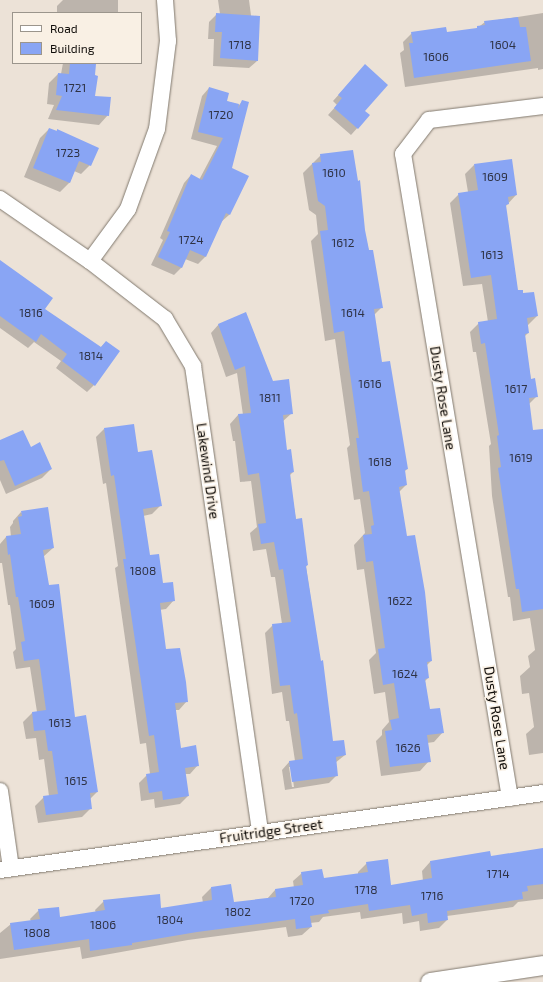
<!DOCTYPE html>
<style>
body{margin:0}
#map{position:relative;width:543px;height:982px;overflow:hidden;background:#ece2d7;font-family:"Exo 2",sans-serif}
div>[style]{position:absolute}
.shadow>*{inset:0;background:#0003}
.building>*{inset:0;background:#89a5f4}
.roads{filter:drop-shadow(0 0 1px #81796e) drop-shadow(0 0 1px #81796e)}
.minor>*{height:16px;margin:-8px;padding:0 8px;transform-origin:8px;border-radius:8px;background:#fff}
.tertiary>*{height:19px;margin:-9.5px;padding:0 9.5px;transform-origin:9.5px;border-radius:9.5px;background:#fff}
span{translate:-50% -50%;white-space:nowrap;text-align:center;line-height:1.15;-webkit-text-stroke:3px #f9f0e4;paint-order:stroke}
.number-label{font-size:12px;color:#2e3244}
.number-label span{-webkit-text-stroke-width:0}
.street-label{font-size:14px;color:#0f0c09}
.legend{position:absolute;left:12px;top:12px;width:130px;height:52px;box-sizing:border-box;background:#f9f0e4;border:1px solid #9b958c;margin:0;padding:5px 7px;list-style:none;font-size:12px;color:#0f0c09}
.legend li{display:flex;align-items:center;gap:8px;height:20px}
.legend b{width:20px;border:1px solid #9b958c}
</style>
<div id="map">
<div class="shadow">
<div style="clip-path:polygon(63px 0,118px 0,118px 13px,57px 13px,57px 6px)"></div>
<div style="clip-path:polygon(218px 0,249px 0,257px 61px,249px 68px,213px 66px,214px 39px,208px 39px,209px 22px,217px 14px,220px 14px)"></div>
<div style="clip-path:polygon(543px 13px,543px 69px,538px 70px,538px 68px,405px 87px,400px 53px,404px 50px,403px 42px,412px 33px,446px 33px,476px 29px,485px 22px)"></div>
<div style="clip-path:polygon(63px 63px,95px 63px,94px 97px,108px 115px,99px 125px,48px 119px,54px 105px,47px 104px,49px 83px,58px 74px,61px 74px)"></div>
<div style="clip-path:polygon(359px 72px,364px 111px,368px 116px,351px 135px,328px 115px,337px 105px,333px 101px)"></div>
<div style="clip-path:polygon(209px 88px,226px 101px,239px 105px,243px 101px,231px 169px,229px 215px,221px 222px,205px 257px,198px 264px,185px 259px,182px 267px,174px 275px,151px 265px,163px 240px,160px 238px,184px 183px,191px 175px,199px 180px,217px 146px,191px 139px,202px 96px)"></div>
<div style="clip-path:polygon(49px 129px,56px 132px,57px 130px,90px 165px,81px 174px,74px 171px,70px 182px,60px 192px,24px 177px,40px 138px)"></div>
<div style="clip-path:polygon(321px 155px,364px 230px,382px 307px,374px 315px,381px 364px,407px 469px,404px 472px,406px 485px,399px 492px,406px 537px,431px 661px,426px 666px,428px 678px,425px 681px,429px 710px,443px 732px,434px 742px,427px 743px,429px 761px,420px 771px,381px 776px,376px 741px,382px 735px,382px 730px,389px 722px,385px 692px,374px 694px,369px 660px,376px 653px,364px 569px,357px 570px,354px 545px,365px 533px,360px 499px,354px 500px,347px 448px,350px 445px,335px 339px,325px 341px,311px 241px,318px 234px,316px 215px,309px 210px,303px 173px)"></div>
<div style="clip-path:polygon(474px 165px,516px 195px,505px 207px,517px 291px,522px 294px,537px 316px,528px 325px,528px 333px,524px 337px,531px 380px,537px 396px,529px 404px,532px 431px,543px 430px,543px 753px,529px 755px,526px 734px,534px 727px,529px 693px,522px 694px,520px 676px,530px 667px,528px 656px,535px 650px,530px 618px,513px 621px,510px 597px,508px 597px,492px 496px,489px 446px,491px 444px,476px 352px,473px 352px,470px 332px,479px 323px,488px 322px,482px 284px,463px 286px,450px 203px,459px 194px,468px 192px,465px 174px)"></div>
<div style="clip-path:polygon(0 261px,44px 309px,100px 348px,106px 342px,94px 385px,87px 392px,56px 368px,61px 361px,34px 342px,28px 348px,0 328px)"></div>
<div style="clip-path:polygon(evenodd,219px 324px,273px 382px,292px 413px,282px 422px,286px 451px,293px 472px,289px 476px,296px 520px,307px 565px,306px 567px,332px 742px,345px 755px,335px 763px,337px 775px,329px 783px,285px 790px,282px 770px,290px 761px,295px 761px,289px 721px,286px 721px,282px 692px,272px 694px,265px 633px,273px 625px,282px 624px,275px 577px,271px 577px,266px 549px,253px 551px,250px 533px,257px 527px,251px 481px,240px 482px,235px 441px,233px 441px,230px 424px,238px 415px,243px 415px,237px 373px,226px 377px,211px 333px,219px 324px,289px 767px,291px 767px,294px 787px,292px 787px,289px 767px)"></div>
<div style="clip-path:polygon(104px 429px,137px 453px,160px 506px,152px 514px,143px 516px,149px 556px,162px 584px,174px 600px,166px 609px,159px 610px,165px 651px,187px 701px,179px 710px,175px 710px,180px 749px,198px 765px,190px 774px,185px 774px,188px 796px,180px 804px,155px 808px,154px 799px,141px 801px,139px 783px,147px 775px,150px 774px,146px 743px,140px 744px,115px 568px,118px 566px,106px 483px,103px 484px,96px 437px)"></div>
<div style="clip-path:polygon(0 441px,30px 448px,51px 469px,42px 478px,6px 494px,0 480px)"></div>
<div style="clip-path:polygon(21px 512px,53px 548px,43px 557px,74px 718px,97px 792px,90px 799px,91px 808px,82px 817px,38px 823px,35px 806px,44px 797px,49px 796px,44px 759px,39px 760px,36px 738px,26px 739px,23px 722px,32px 713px,37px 712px,30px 667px,16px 669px,13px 652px,16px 649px,10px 605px,8px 605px,2px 563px,0 563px,0 544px,6px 537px,11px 537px,10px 527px,13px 523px,13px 521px)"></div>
<div style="clip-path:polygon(543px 849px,543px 899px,518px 902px,513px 907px,447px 916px,447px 920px,439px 928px,420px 931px,419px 921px,403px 924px,402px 913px,361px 919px,360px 912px,323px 917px,319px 922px,310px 923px,311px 927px,302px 935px,288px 937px,286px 927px,188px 940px,82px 959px,80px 947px,0 959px,0 933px,11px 924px,31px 921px,30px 919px,39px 910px,59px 918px,96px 913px,95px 910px,104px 901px,161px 909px,203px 903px,202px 897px,211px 888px,233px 904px,267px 899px,275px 890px,294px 888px,293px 881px,302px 873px,323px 880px,358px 875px,358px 872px,367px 863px,391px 886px,423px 881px,422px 871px,430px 862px,468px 857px,490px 857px)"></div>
</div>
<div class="building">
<div style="clip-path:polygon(216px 13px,260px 16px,258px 61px,220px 58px,222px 32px,215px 32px)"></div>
<div style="clip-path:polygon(518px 17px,520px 27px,526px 27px,531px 61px,414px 78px,409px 43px,413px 43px,411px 32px,446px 27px,447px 32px,477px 28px,477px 26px,485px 25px,484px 21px)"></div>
<div style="clip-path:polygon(70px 63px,96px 64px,95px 75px,98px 76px,95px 96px,111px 97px,109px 116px,56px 110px,62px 96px,56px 95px,58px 73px,69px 74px)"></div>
<div style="clip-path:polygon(365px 64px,388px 85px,365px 111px,370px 115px,358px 129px,334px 108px,342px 98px,338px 95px)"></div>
<div style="clip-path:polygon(209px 87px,229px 93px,227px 101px,239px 104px,238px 109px,242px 100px,249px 102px,232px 168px,249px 176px,230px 215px,226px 213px,206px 257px,190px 250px,182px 268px,158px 257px,170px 232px,167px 231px,191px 174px,202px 180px,223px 138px,198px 132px)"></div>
<div style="clip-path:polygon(49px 128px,57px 131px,57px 129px,99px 148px,91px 166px,79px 161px,70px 183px,33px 168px)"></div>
<div style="clip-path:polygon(353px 150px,358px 181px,360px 180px,365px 230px,369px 250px,373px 250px,383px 308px,374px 309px,382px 362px,390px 361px,408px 469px,405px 470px,407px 485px,399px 487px,407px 536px,415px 535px,425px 592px,432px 661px,427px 662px,429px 678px,425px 679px,430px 709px,440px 708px,444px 733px,427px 735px,431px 762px,397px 766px,390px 767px,385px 731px,392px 730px,390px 720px,399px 718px,394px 683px,383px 685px,378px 649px,385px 648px,373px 561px,366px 562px,363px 535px,372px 534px,371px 526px,374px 525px,369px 491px,363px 492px,356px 438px,359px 438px,344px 331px,334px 333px,320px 231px,328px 230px,325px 206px,318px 201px,312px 163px,321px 162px,320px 154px)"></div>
<div style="clip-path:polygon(512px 159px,517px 195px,508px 197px,509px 204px,506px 205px,518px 290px,523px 290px,523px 293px,534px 292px,538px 316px,527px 318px,529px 333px,525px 334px,531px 379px,535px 378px,538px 397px,529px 398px,533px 430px,543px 429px,543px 609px,522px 612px,519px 589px,516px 589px,498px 468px,501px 467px,497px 436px,499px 435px,485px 343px,481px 344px,478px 322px,497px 319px,491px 275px,471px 278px,458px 193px,478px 190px,474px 164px)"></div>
<div style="clip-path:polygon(0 260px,53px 298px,45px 309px,101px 347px,106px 341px,120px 351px,95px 386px,62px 361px,67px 354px,41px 334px,36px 342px,0 316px)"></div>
<div style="clip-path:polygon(246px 312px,273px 381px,289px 379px,293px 414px,283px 415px,287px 450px,291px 449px,294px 472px,290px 473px,296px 519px,302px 518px,308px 565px,306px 566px,321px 661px,323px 660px,333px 741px,344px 740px,346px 755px,336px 757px,338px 776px,292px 782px,289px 761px,303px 759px,297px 713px,294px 714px,290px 685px,280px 686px,272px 624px,291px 622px,283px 569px,279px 570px,274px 542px,261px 544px,258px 524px,266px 523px,259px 473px,248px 475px,238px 414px,251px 413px,245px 366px,235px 370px,218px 324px)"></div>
<div style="clip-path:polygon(134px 424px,138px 452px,152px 450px,162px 506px,143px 509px,150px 555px,159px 554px,163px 583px,173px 582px,175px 601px,160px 603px,166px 649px,180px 648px,186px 682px,188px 702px,175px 703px,181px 748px,196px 745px,199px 766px,185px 768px,189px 796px,163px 800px,162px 791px,149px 793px,146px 774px,159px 772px,154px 735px,149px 736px,123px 559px,126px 559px,114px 475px,111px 476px,104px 428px)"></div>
<div style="clip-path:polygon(23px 430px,31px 447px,40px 442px,52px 469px,15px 486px,4px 460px,0 461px,0 440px)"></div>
<div style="clip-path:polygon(48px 507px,54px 548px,43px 550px,49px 585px,59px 584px,75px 717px,86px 715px,98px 792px,90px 793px,92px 809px,46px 815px,43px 796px,58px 794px,52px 751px,48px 751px,45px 730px,34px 731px,32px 712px,46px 710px,39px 659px,24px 661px,21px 642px,25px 641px,18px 597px,16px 597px,10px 554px,8px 555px,6px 536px,21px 534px,18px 517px,22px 516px,21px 511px)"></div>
<div style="clip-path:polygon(543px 848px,543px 884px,527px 886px,528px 891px,522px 892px,523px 899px,447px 911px,448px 920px,428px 923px,427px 913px,412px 916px,410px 905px,369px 911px,368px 904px,328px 910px,329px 913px,310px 916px,312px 927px,296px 929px,295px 919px,197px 932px,132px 943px,132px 945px,90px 951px,89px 939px,14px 950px,10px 923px,40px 919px,38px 909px,59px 907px,60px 917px,105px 910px,103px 900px,160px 894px,161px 908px,212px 900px,211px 887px,231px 884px,234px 902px,276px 897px,275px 889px,303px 885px,301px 872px,322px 869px,324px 878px,368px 872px,366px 862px,388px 859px,391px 885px,432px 878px,430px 861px,490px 851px,491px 856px)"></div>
</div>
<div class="roads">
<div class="minor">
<div style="left:0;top:199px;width:109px;rotate:34.6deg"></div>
<div style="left:90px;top:261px;width:95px;rotate:37.7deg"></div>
<div style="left:165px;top:319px;width:55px;rotate:59.2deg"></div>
<div style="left:193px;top:366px;width:471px;rotate:81.8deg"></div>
<div style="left:90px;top:261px;width:64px;rotate:-53.8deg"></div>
<div style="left:128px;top:209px;width:85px;rotate:-70.1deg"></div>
<div style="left:157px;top:129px;width:89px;rotate:-82.9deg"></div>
<div style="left:168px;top:41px;width:41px;rotate:-94.2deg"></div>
<div style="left:0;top:791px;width:78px;rotate:81.9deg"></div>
<div style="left:510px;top:798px;width:653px;rotate:-99.43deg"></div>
<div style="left:403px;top:154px;width:43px;rotate:-52.6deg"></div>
<div style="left:429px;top:120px;width:115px;rotate:-7deg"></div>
<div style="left:0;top:870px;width:548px;rotate:-8.07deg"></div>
</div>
<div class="tertiary">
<div style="left:430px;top:982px;width:114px;rotate:-8.6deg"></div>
</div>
</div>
<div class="number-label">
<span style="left:240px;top:45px">1718</span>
<span style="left:503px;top:45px">1604</span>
<span style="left:436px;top:57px">1606</span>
<span style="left:75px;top:88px">1721</span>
<span style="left:221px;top:115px">1720</span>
<span style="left:68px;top:153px">1723</span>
<span style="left:334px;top:173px">1610</span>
<span style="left:495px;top:177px">1609</span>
<span style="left:191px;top:240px">1724</span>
<span style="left:343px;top:243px">1612</span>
<span style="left:492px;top:255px">1613</span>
<span style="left:31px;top:313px">1816</span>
<span style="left:353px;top:313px">1614</span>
<span style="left:91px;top:356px">1814</span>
<span style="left:370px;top:384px">1616</span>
<span style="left:516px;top:389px">1617</span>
<span style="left:270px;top:398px">1811</span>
<span style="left:521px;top:458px">1619</span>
<span style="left:380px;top:462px">1618</span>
<span style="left:143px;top:571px">1808</span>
<span style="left:400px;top:601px">1622</span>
<span style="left:42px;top:604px">1609</span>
<span style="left:405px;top:674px">1624</span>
<span style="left:60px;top:723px">1613</span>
<span style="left:408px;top:748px">1626</span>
<span style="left:76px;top:781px">1615</span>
<span style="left:498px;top:874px">1714</span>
<span style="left:366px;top:890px">1718</span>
<span style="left:432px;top:896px">1716</span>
<span style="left:302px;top:901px">1720</span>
<span style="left:238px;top:912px">1802</span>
<span style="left:170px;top:920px">1804</span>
<span style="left:103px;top:925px">1806</span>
<span style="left:37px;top:933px">1808</span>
</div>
<div class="street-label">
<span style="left:443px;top:398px;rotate:81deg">Dusty Rose Lane</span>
<span style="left:208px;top:471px;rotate:82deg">Lakewind Drive</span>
<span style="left:497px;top:718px;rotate:81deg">Dusty Rose Lane</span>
<span style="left:271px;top:831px;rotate:-8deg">Fruitridge Street</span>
</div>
<ul class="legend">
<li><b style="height:5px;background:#fff"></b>Road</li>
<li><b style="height:11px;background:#89a5f4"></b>Building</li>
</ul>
</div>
